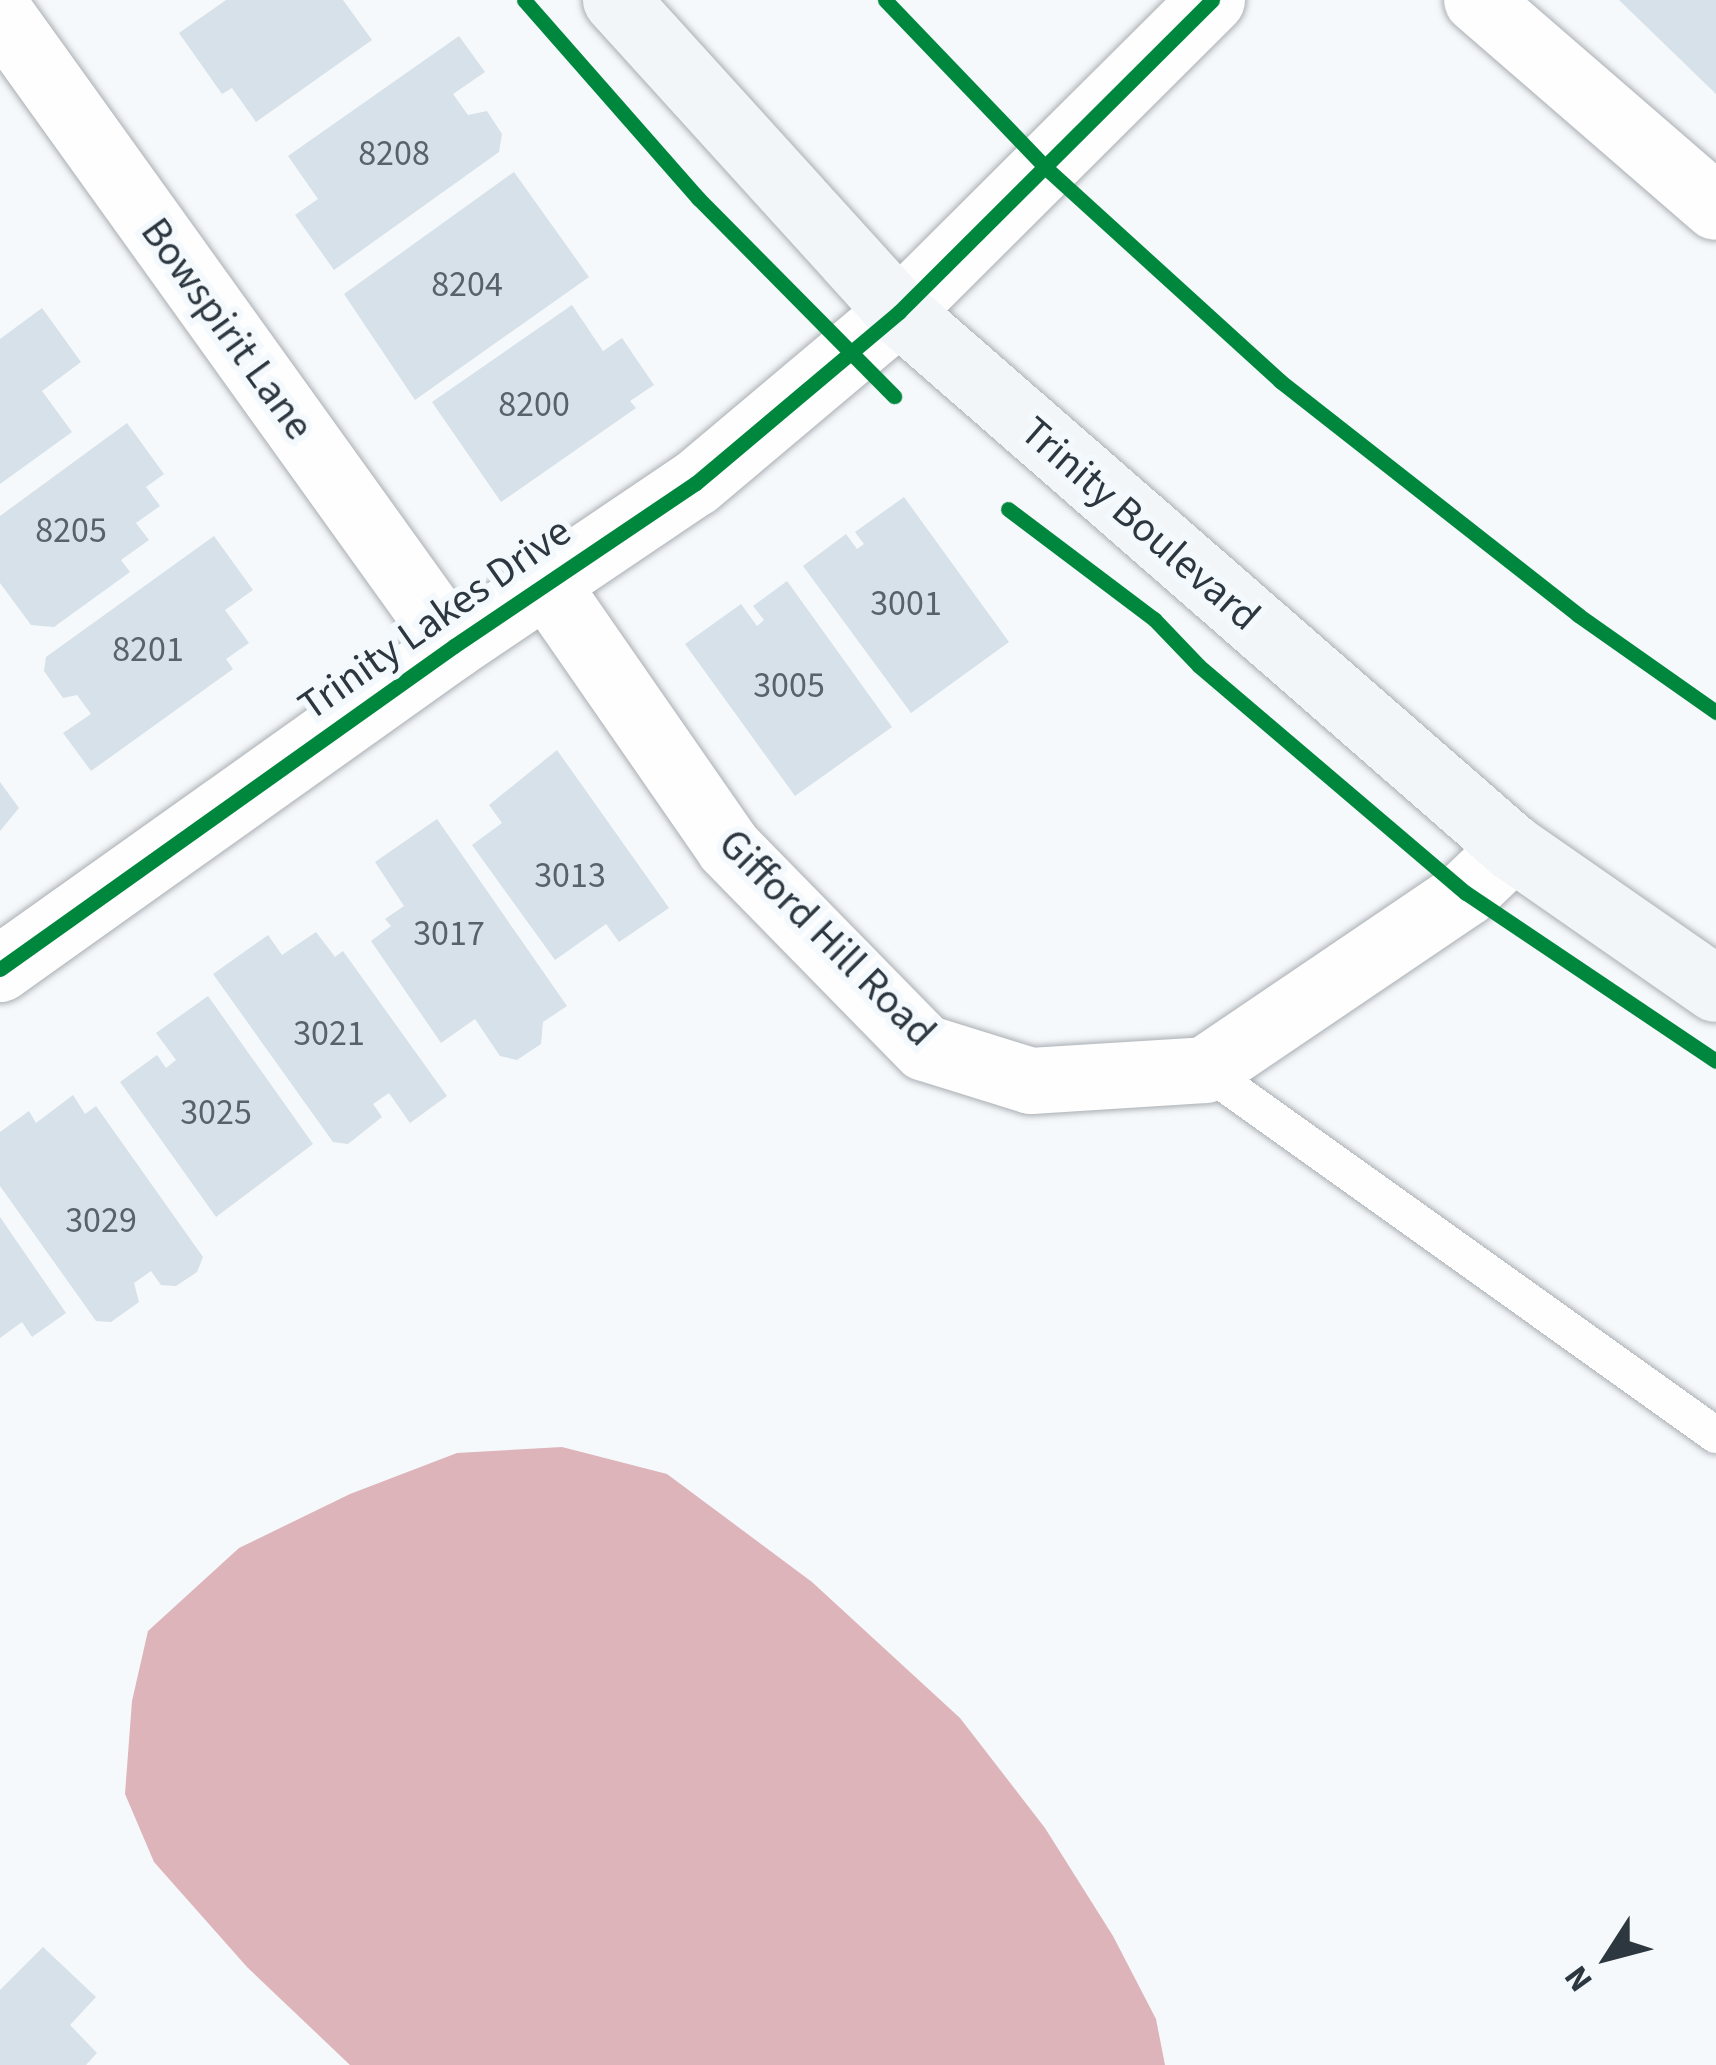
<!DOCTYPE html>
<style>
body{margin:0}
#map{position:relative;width:1716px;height:2065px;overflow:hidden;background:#f6f9fb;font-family:"Source Sans 3",sans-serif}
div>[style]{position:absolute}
.water>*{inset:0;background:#dcb4b9}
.building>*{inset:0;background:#d6e1e9}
.roads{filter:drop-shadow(0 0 3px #aaafb4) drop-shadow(0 0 3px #aaafb4)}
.lane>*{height:36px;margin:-18px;padding:0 18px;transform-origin:18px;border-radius:18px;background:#fefefe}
.street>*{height:66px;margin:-33px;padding:0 33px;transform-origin:33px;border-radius:33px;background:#fefefe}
.secondary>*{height:66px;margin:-33px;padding:0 33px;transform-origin:33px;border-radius:33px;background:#f3f6f8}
.cycleway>*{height:15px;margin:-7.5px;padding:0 7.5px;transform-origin:7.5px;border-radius:7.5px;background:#00873e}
span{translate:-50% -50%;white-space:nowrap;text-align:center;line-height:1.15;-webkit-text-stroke:12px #f4f9fd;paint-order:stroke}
.number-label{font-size:36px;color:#57626a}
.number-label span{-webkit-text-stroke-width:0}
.street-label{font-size:42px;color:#2d3740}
.north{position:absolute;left:1548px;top:1897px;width:120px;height:120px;-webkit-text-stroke:9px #f4f9fd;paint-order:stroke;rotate:234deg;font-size:33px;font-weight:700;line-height:48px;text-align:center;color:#2d3740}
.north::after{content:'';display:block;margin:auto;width:42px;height:54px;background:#2d3740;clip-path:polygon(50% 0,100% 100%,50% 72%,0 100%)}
</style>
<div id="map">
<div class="water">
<div style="clip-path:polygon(562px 1447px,667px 1474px,812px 1582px,960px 1718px,1045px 1828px,1113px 1936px,1156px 2019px,1165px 2065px,350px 2065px,247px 1967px,154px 1862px,125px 1794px,132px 1701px,148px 1631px,239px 1548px,350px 1494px,457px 1453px)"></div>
</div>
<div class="building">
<div style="clip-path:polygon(226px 0,343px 0,372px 40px,256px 122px,232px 88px,222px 94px,179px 33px)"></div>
<div style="clip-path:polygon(1619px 0,1716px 0,1716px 94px)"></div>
<div style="clip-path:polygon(459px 36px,485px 72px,453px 94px,468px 115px,487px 111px,502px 134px,499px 152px,334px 270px,295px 215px,318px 199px,288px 156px)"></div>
<div style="clip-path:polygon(514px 172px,589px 277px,415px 400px,344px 294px)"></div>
<div style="clip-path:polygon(572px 305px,603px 351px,622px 338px,654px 385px,630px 401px,636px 408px,501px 502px,432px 402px)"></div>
<div style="clip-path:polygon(42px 308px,81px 362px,42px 391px,72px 432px,0 484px,0 339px)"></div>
<div style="clip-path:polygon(127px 423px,164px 474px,146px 487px,160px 506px,136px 523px,149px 540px,121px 560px,130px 572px,54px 627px,31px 625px,0 583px,0 516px)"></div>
<div style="clip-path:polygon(904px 497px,1009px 642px,911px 713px,803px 566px,846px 534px,857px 549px,864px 544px,855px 532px)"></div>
<div style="clip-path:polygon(214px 536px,253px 590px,225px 610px,249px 643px,226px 659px,233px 669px,91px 771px,63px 733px,91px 714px,77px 695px,63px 698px,44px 671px,46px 657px)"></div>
<div style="clip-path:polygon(787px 581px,892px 727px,795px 796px,685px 644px,741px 604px,757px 626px,764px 620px,753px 606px)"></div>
<div style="clip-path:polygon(557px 750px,669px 908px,619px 942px,606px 924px,555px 960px,472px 845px,502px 823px,489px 805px)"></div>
<div style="clip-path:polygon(0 782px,19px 808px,0 831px)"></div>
<div style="clip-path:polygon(437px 819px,567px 1006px,543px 1022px,541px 1044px,517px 1060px,500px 1056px,475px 1019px,441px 1043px,371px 941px,391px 926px,385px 919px,404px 906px,375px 862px)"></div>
<div style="clip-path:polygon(316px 932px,335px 957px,343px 951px,447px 1096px,410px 1123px,389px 1093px,373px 1104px,382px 1117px,348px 1144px,333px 1142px,213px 974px,268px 935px,282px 955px)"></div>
<div style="clip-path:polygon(208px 996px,313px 1144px,216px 1217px,120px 1082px,157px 1055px,166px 1068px,176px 1060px,156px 1033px)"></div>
<div style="clip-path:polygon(73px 1095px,85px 1114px,96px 1106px,203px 1257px,197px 1272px,176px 1286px,161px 1285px,151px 1271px,134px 1283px,139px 1302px,111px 1322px,96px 1321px,0 1186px,0 1132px,29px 1111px,36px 1123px)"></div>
<div style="clip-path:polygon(0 1217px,66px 1313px,32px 1337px,22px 1322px,0 1338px)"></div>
<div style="clip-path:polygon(43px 1947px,96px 1997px,70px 2025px,97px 2053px,86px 2065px,0 2065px,0 1990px)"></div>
</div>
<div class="roads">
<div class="lane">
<div style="left:1205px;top:1070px;width:628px;rotate:35.54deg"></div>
</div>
<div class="street">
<div style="left:1477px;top:0;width:316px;rotate:40.9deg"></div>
<div style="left:0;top:13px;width:779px;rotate:54.35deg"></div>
<div style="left:547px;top:585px;width:320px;rotate:55.3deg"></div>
<div style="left:729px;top:848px;width:280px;rotate:45.6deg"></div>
<div style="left:925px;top:1048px;width:111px;rotate:17.3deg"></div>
<div style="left:1031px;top:1081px;width:174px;rotate:-3.6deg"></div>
<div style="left:1205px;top:1070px;width:315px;rotate:-34.1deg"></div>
<div style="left:1466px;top:893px;width:65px;rotate:-43.8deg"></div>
<div style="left:0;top:969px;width:557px;rotate:-35.43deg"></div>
<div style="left:454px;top:646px;width:292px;rotate:-34deg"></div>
<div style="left:696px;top:483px;width:265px;rotate:-40.1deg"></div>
<div style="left:899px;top:312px;width:442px;rotate:-44.9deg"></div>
</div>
<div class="secondary">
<div style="left:616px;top:0;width:421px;rotate:47.8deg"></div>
<div style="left:899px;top:312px;width:815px;rotate:41.12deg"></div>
<div style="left:1513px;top:848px;width:247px;rotate:34.8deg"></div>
</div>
</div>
<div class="cycleway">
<div style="left:524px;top:0;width:264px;rotate:48.7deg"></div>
<div style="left:698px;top:198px;width:279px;rotate:45.3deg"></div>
<div style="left:885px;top:0;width:231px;rotate:46.2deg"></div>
<div style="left:1045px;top:167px;width:318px;rotate:42.3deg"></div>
<div style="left:1280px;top:381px;width:379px;rotate:38.1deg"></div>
<div style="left:1578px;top:615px;width:169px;rotate:35.1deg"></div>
<div style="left:1008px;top:509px;width:183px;rotate:37deg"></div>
<div style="left:1154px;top:619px;width:65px;rotate:46.2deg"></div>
<div style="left:1199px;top:666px;width:350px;rotate:40.4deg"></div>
<div style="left:1466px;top:893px;width:301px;rotate:33.9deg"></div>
<div style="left:0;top:969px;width:557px;rotate:-35.43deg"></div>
<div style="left:454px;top:646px;width:292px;rotate:-34deg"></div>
<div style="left:696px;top:483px;width:265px;rotate:-40.1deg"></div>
<div style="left:899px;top:312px;width:442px;rotate:-44.9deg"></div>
</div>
<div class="number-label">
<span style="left:394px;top:154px">8208</span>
<span style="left:467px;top:285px">8204</span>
<span style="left:534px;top:405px">8200</span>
<span style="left:71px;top:531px">8205</span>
<span style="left:906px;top:604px">3001</span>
<span style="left:148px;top:650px">8201</span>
<span style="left:789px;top:686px">3005</span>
<span style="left:570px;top:876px">3013</span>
<span style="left:449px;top:934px">3017</span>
<span style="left:329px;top:1034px">3021</span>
<span style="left:216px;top:1113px">3025</span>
<span style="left:101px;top:1221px">3029</span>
</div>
<div class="street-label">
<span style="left:227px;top:329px;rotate:54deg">Bowspirit Lane</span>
<span style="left:1140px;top:524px;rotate:41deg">Trinity Boulevard</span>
<span style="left:435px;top:619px;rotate:-35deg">Trinity Lakes Drive</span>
<span style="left:827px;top:938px;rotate:45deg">Gifford Hill Road</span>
</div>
<div class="north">N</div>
</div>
